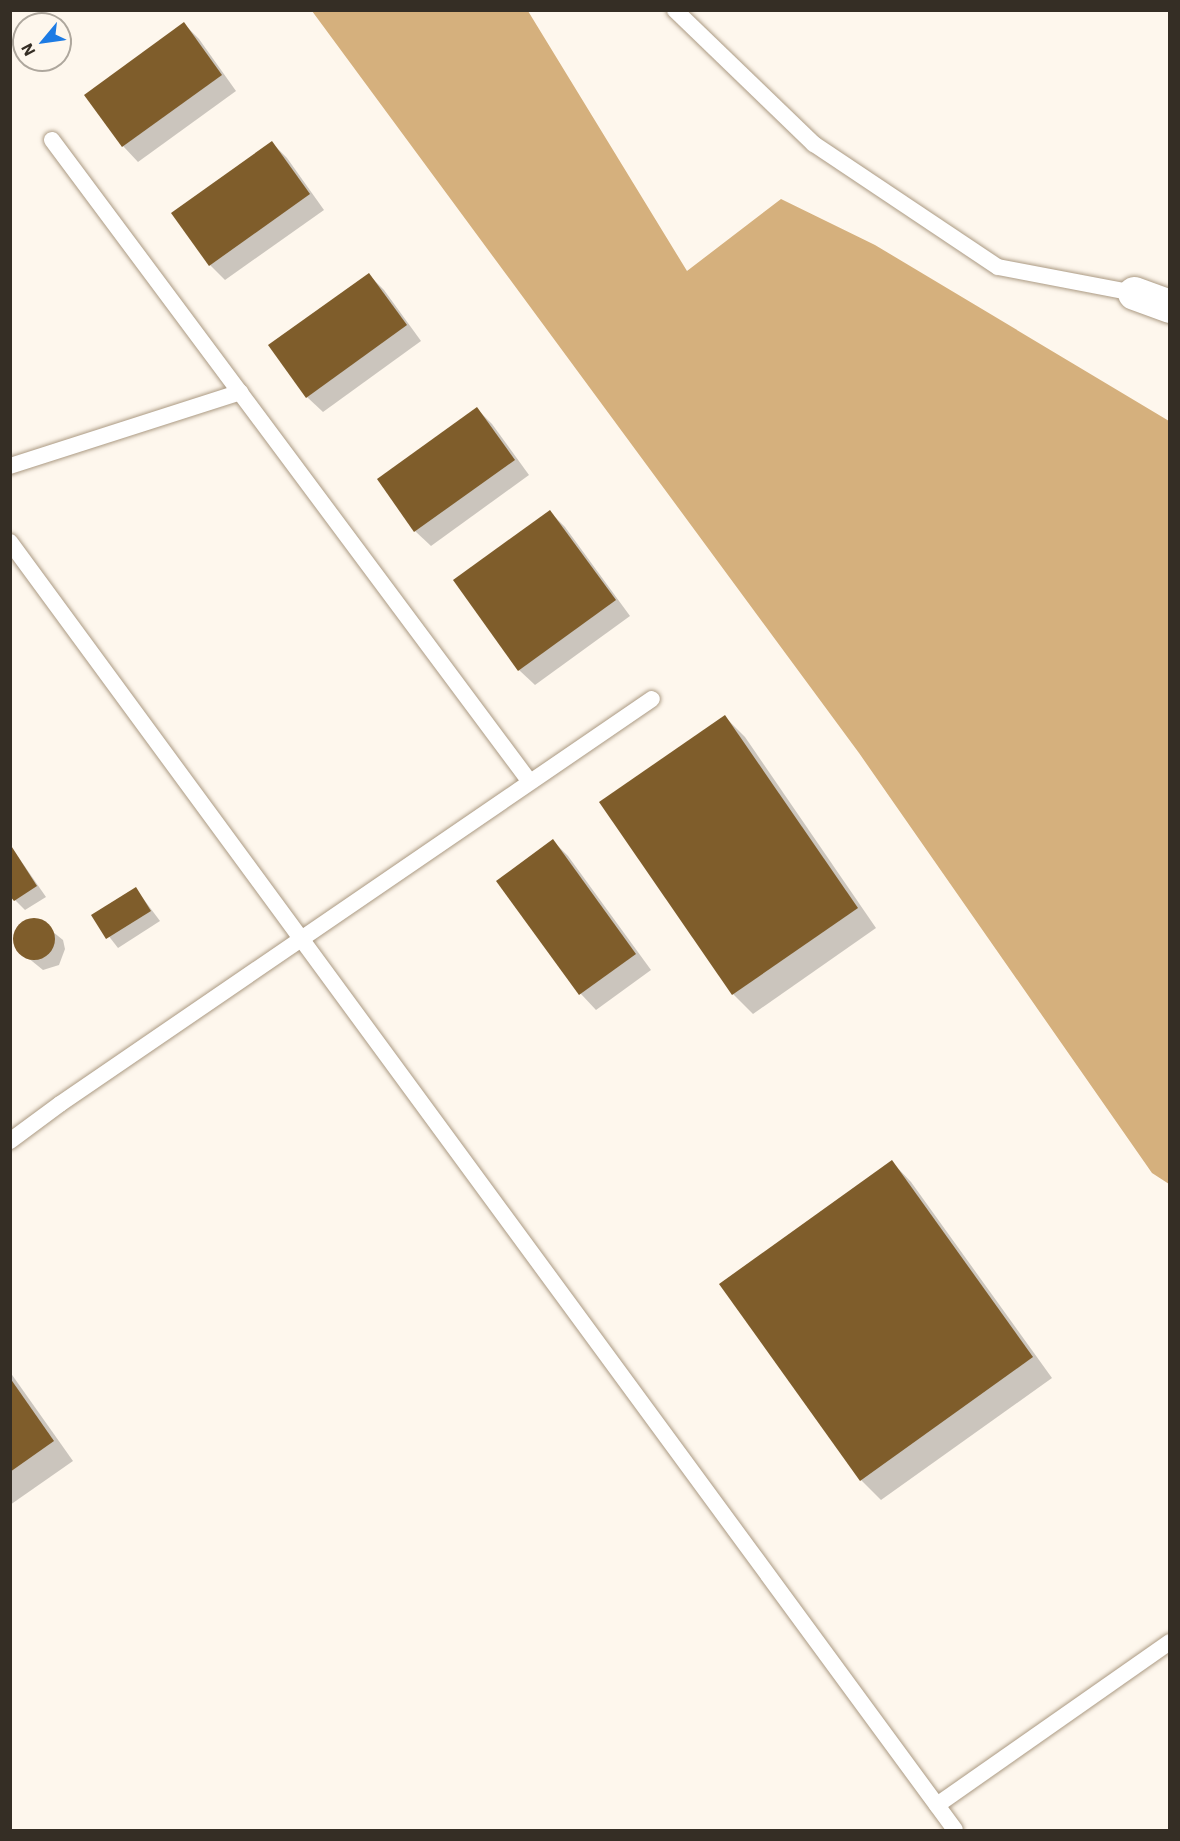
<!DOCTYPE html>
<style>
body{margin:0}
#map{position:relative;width:1180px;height:1841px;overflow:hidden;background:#fef7ed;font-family:"IBM Plex Sans",sans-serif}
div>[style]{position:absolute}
.forest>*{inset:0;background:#d5b07d}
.shadow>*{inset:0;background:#0003}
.building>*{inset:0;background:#7f5d2b}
.round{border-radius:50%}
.roads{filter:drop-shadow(0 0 2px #ab9a83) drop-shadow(0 0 2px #ab9a83)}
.service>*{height:16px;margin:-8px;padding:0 8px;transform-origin:8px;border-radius:8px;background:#fff}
.tertiary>*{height:33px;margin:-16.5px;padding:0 16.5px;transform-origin:16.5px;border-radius:16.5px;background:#fff}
span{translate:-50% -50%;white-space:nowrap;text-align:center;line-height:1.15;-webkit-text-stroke:6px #fef7ed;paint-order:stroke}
.frame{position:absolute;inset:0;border:12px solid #352e25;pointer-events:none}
.north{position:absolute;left:12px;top:12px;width:60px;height:60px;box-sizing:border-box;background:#fef7ed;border:2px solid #aea79d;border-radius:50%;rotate:241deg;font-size:16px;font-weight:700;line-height:24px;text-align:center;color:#352e25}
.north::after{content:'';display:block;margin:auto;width:21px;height:27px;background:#1d7be4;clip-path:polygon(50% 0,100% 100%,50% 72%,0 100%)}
</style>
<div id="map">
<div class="forest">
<div style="clip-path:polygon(312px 11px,528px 11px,687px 271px,781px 199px,875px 245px,1169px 421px,1169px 1184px,1152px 1173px,859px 753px)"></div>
</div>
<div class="shadow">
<div style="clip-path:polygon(184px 24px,199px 39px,236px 91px,138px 162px,123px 146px)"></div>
<div style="clip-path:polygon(272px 143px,287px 158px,324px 210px,225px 280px,210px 265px)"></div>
<div style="clip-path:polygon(369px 275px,384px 290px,421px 341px,323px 412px,307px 397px)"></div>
<div style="clip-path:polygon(477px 409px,492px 424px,529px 475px,431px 546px,415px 531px)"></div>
<div style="clip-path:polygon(550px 512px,565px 527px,630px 616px,535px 685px,519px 670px)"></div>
<div style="clip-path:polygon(725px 717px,745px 737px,876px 928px,753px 1014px,733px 994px)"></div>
<div style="clip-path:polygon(553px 841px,568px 856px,651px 970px,596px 1010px,581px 994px,498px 881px)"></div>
<div style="clip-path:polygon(10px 845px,46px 897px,25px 910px,15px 900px)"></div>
<div style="clip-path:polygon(136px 889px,160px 921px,118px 948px,93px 916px)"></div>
<div style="clip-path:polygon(37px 919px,63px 940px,65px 949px,59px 965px,43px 970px,17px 949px,14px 941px,21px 924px)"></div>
<div style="clip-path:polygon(892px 1162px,911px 1182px,1052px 1378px,881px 1500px,861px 1480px,721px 1285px)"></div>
<div style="clip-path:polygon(10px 1372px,73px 1461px,10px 1505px)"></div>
</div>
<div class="building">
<div style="clip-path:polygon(184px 22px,222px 75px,122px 147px,84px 95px)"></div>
<div style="clip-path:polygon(272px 141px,310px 194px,209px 266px,171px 213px)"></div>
<div style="clip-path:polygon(369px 273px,407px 325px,306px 398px,268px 345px)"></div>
<div style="clip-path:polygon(477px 407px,515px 460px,414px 532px,377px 479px)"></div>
<div style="clip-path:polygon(550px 510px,616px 600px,518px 671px,453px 580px)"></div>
<div style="clip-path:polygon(725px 715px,858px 908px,732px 995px,599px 802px)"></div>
<div style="clip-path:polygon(553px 839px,636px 954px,579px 995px,496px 881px)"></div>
<div style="clip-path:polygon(10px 844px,37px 886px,14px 901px,10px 896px)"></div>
<div style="clip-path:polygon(136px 887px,151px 911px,106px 939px,91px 915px)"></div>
<div class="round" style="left:13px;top:918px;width:42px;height:42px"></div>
<div style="clip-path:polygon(892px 1160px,1033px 1357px,860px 1481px,719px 1284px)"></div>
<div style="clip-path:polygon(10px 1378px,54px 1441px,10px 1472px)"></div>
</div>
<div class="roads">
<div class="service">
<div style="left:675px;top:10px;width:193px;rotate:44deg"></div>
<div style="left:814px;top:144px;width:221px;rotate:33.8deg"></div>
<div style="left:998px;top:267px;width:138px;rotate:10.8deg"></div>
<div style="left:52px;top:140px;width:800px;rotate:53.33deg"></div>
<div style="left:10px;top:466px;width:242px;rotate:-17.8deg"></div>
<div style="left:10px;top:542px;width:1597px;rotate:53.73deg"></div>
<div style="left:10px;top:1141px;width:62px;rotate:-36.5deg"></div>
<div style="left:60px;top:1104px;width:717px;rotate:-34.38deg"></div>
<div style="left:937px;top:1805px;width:284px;rotate:-35deg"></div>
</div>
<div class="tertiary">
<div style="left:1134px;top:293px;width:38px;rotate:20deg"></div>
</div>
</div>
<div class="frame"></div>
<div class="north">N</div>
</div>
